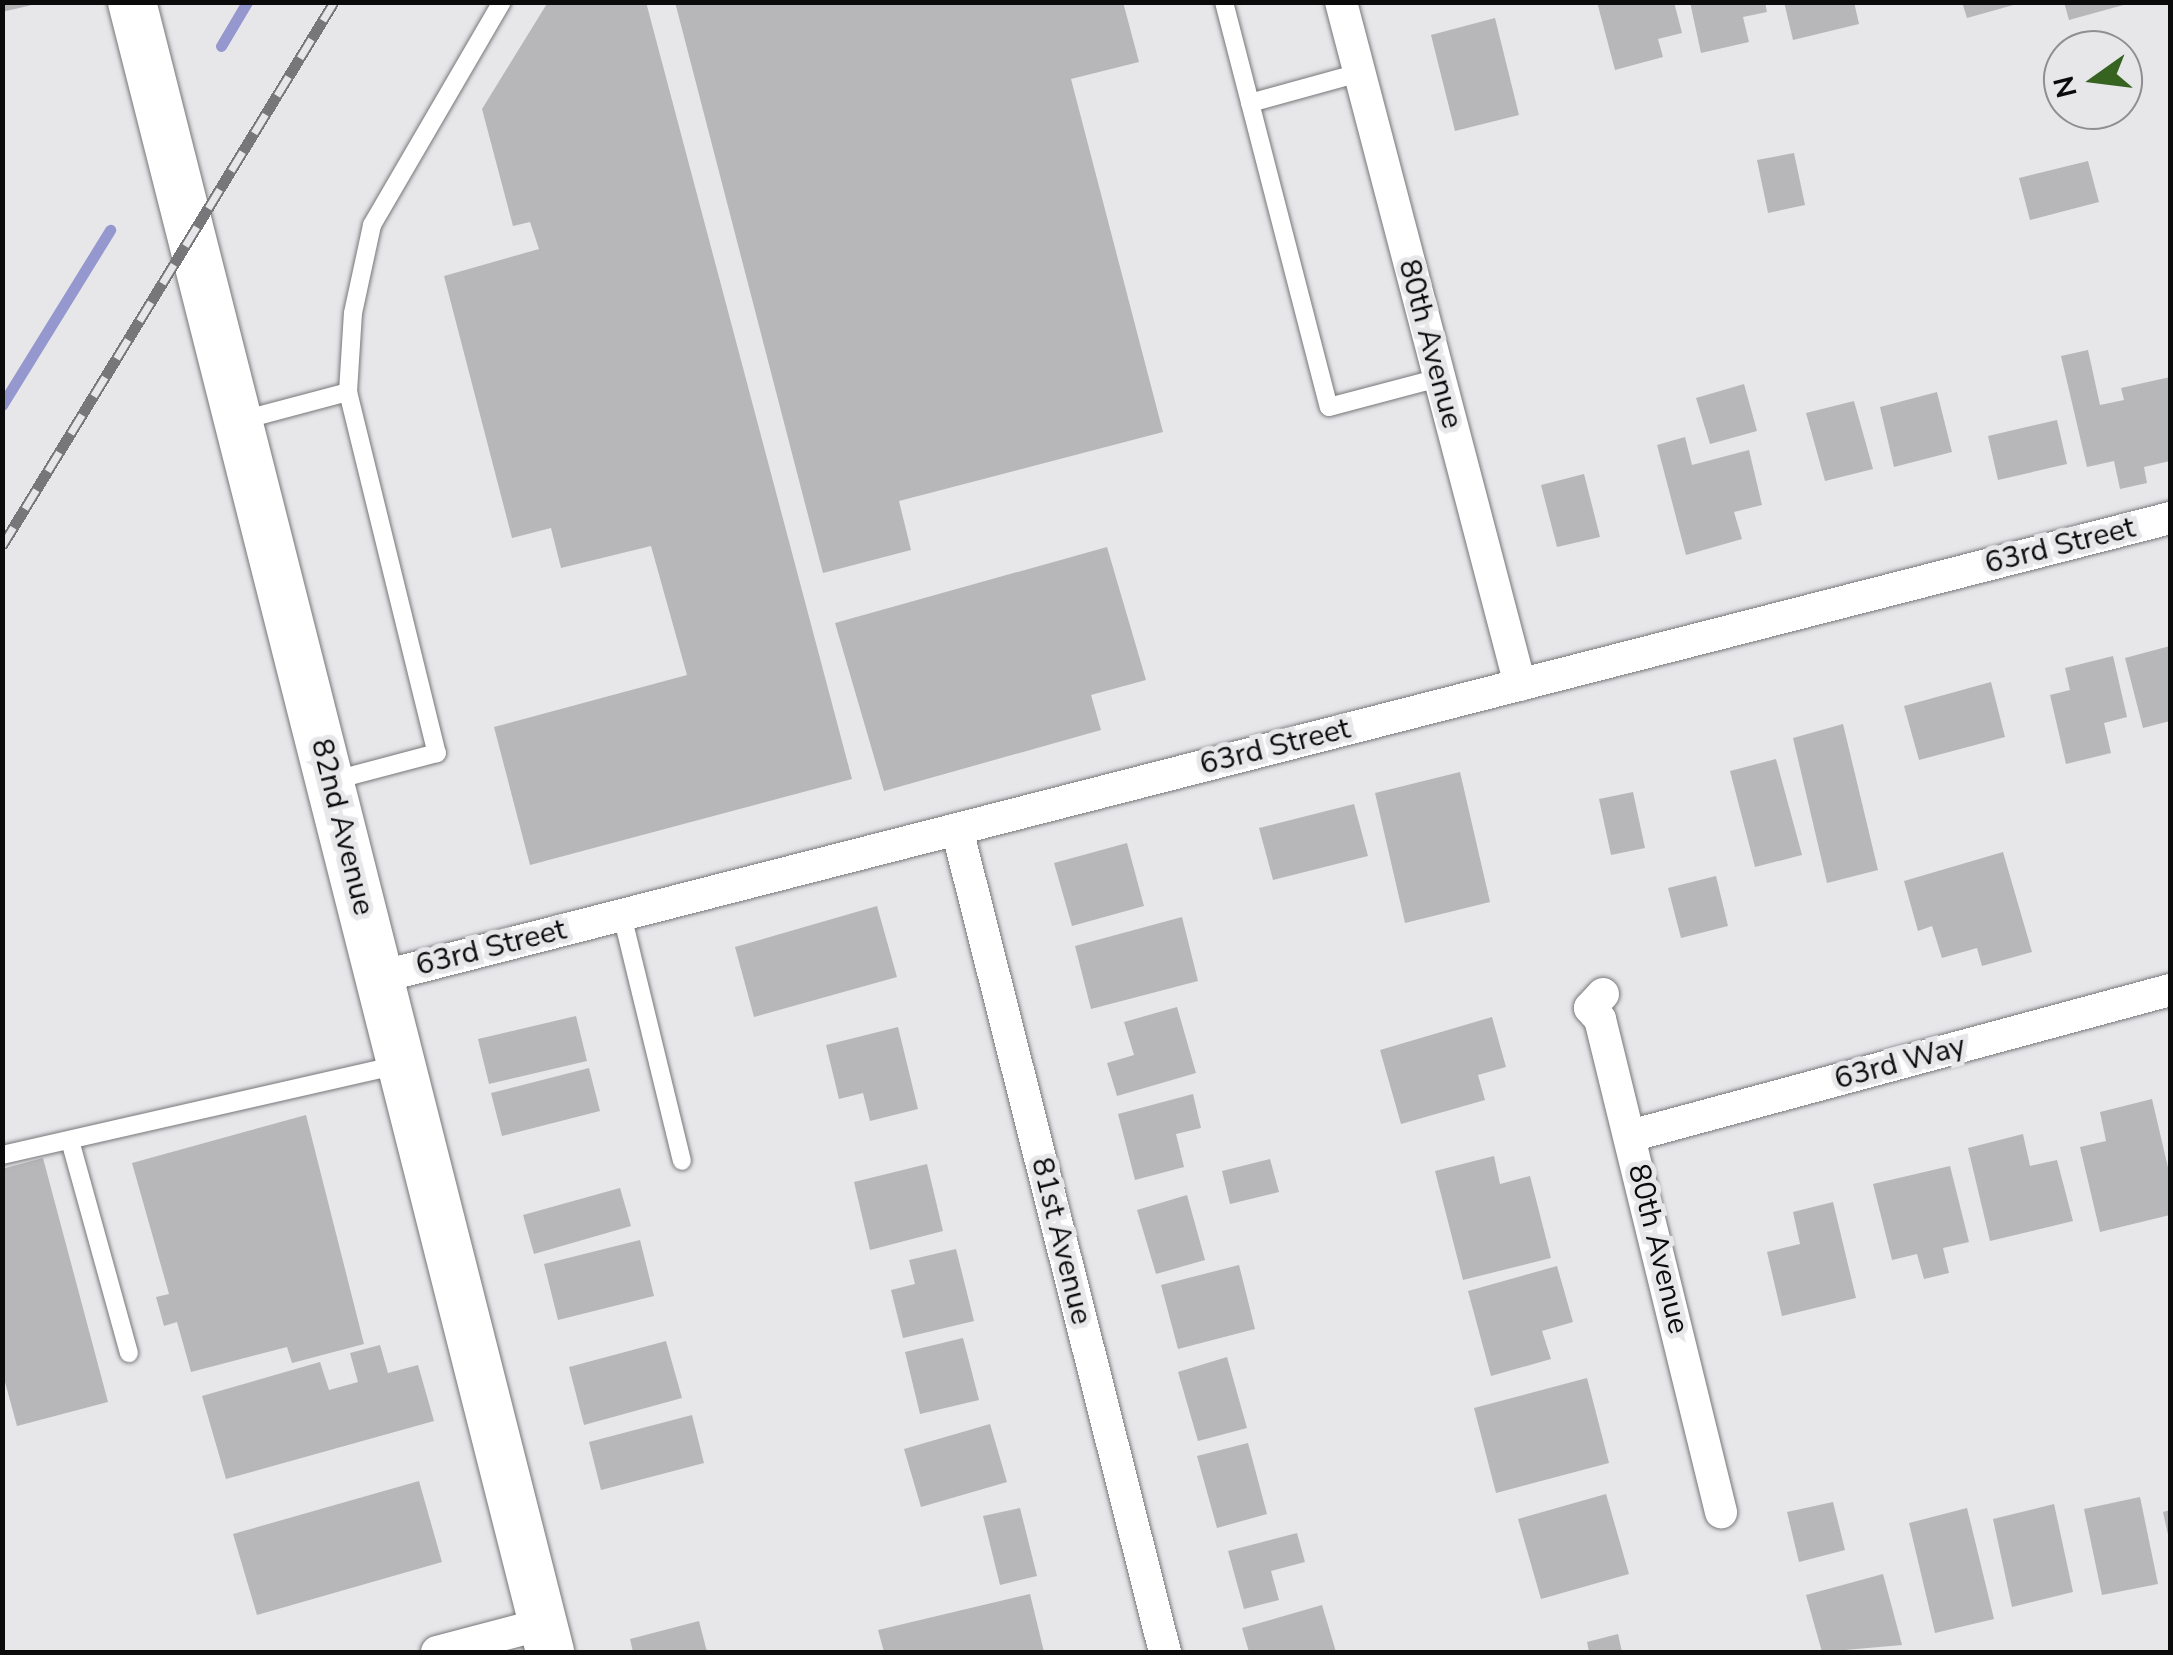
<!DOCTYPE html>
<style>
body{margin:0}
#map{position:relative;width:2173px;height:1655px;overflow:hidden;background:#e7e7ea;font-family:"Nunito Sans",sans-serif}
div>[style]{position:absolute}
.stream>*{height:11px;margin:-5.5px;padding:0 5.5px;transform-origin:5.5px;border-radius:5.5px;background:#9598ce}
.building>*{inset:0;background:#b7b7ba}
.roads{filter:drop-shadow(0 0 2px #77777a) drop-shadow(0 0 2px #77777a)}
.lane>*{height:18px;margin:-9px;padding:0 9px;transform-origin:9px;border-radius:9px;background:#fff}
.street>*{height:32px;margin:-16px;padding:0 16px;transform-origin:16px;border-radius:16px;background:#fff}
.secondary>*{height:48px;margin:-24px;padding:0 24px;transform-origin:24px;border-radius:24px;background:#fff}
.rail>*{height:11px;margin-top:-5.5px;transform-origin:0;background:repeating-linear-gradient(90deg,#e7e7ea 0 22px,#777779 0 44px);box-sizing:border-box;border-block:2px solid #777779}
span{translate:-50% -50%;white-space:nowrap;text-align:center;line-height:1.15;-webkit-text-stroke:10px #e7e7ea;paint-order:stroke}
.street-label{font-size:30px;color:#0b0b0c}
.frame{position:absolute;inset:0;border:5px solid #0b0b0c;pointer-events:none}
.north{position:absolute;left:2043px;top:30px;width:100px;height:100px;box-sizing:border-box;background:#e7e7ea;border:2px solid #8f8f91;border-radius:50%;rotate:256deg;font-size:28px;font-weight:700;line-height:40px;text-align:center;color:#0b0b0c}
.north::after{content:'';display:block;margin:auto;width:35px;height:45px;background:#376321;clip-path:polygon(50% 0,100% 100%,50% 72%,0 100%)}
</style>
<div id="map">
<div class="stream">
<div style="left:221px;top:46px;width:51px;rotate:-59.4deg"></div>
<div style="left:2px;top:405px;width:206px;rotate:-58.3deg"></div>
</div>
<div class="building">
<div style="clip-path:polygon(2px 2px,35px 2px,36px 4px,2px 12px)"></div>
<div style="clip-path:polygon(548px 2px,646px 2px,852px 779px,530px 865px,494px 727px,687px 675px,651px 546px,561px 568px,551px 528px,512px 538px,444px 276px,539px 249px,530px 222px,513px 226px,482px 109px)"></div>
<div style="clip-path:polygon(675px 2px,1123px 2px,1139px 62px,1071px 79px,1163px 432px,899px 501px,911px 550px,823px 573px)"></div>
<div style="clip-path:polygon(1597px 2px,1674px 2px,1682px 33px,1658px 39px,1663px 57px,1615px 70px)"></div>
<div style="clip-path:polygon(1690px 2px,1765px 2px,1767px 12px,1743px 17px,1749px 42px,1701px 53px)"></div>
<div style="clip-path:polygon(1784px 2px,1854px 2px,1859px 24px,1793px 40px)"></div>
<div style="clip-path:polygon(1962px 2px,2017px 2px,2017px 4px,1967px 18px)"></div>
<div style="clip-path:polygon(2064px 2px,2127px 2px,2127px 4px,2069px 20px)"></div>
<div style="clip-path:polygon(1495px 18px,1519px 115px,1455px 131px,1431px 35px)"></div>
<div style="clip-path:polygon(1794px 153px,1805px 205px,1768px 213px,1757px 160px)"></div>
<div style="clip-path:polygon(2088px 161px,2099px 202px,2030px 220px,2019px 178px)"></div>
<div style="clip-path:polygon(2088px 350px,2100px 405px,2124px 400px,2121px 388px,2170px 377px,2170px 461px,2144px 467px,2147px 483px,2120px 489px,2114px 461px,2087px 467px,2061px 356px)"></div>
<div style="clip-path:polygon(1744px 384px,1757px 431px,1710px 444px,1696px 398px)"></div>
<div style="clip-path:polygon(1937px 392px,1952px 452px,1894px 467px,1880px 407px)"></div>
<div style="clip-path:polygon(1854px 401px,1873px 469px,1825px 481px,1806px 413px)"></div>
<div style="clip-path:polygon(2057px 420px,2067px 464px,1998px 480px,1988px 436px)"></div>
<div style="clip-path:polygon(1685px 437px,1692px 465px,1749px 450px,1762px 505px,1734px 512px,1742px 539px,1686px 555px,1657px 445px)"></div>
<div style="clip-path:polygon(1584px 474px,1600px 537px,1557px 547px,1541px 485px)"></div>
<div style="clip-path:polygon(1107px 547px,1146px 680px,1091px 695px,1101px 730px,884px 791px,835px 623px)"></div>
<div style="clip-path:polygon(2170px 646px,2170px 721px,2143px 728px,2125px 658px)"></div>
<div style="clip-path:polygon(2113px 656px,2127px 717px,2104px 723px,2111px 753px,2066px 764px,2050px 695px,2070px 690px,2065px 668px)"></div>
<div style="clip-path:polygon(1991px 682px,2005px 737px,1919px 760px,1904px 706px)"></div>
<div style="clip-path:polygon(1843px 724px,1878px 870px,1827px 883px,1793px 738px)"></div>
<div style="clip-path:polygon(1776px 759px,1802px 855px,1755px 867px,1730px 771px)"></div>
<div style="clip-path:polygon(1460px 772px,1490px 902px,1405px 923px,1375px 793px)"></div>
<div style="clip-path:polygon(1633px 792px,1645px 848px,1611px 855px,1599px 799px)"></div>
<div style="clip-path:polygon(1354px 804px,1368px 856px,1273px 880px,1259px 828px)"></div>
<div style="clip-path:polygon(1127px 843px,1144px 906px,1072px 926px,1054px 863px)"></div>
<div style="clip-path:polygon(2003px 852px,2032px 952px,1982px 966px,1977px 948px,1942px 958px,1932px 926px,1918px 931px,1904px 881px)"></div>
<div style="clip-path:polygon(1716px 876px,1728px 926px,1681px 938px,1668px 888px)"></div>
<div style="clip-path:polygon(877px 906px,897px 977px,754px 1017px,735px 947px)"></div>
<div style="clip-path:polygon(1182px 917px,1198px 981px,1091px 1009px,1075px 946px)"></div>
<div style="clip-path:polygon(1177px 1007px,1196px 1073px,1117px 1096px,1107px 1063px,1134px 1055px,1124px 1022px)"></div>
<div style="clip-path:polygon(576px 1016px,587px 1061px,489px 1084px,478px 1039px)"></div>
<div style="clip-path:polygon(1492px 1017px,1506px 1067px,1478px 1075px,1485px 1100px,1401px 1124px,1380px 1050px)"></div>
<div style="clip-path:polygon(898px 1027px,918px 1109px,870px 1121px,863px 1093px,839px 1099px,826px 1045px)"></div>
<div style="clip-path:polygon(589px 1068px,600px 1111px,502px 1136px,491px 1093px)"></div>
<div style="clip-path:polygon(1193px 1094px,1201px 1128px,1176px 1134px,1184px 1167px,1135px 1180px,1118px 1114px)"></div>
<div style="clip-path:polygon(2152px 1099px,2170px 1176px,2170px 1215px,2100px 1232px,2080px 1147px,2106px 1141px,2100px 1112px)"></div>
<div style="clip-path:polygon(306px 1115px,364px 1344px,292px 1363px,287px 1347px,191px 1372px,177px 1322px,164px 1326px,156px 1297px,169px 1294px,132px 1163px)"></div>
<div style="clip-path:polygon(2023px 1134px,2030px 1166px,2057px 1160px,2073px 1221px,1990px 1241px,1968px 1148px)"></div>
<div style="clip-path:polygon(1494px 1156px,1500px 1184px,1530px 1176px,1551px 1258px,1463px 1280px,1435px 1171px)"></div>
<div style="clip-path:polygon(43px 1158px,108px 1402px,17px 1426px,2px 1371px,2px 1169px)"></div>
<div style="clip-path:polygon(1270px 1159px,1279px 1192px,1230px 1204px,1222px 1171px)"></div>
<div style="clip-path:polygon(927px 1164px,943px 1231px,870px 1250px,854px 1182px)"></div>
<div style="clip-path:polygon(1950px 1166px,1969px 1242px,1943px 1248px,1949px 1273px,1924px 1279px,1917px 1254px,1892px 1260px,1873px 1184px)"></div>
<div style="clip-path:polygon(620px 1188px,631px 1226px,534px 1254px,523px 1215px)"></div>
<div style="clip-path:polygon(1187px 1195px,1205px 1260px,1156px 1274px,1137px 1210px)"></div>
<div style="clip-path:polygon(1833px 1202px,1856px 1298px,1782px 1316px,1767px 1252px,1800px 1244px,1793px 1212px)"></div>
<div style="clip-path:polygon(640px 1240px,654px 1296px,558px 1320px,544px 1264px)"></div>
<div style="clip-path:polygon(956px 1249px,974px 1321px,903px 1338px,891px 1290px,915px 1284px,909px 1260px)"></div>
<div style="clip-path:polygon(1239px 1265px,1255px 1329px,1178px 1349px,1161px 1285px)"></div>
<div style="clip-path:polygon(1557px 1266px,1573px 1322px,1542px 1331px,1551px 1359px,1491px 1376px,1468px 1291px)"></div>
<div style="clip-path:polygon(963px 1338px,979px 1400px,920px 1414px,905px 1352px)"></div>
<div style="clip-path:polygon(666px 1341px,682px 1398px,584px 1425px,569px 1367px)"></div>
<div style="clip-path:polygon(380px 1345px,388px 1373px,418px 1365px,434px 1421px,226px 1479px,202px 1396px,320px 1362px,329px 1390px,358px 1382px,350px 1353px)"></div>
<div style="clip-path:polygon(1227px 1357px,1247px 1428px,1198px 1441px,1178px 1372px)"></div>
<div style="clip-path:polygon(1587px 1378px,1609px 1463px,1496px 1493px,1474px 1408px)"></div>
<div style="clip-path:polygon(692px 1415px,704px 1463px,601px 1490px,589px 1442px)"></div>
<div style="clip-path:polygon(990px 1424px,1007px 1482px,921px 1507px,904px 1449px)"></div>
<div style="clip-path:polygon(1248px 1443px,1267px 1514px,1217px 1528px,1197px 1456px)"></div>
<div style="clip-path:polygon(419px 1481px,442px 1562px,257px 1615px,233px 1534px)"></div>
<div style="clip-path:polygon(1606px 1494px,1629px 1574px,1541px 1599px,1518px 1519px)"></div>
<div style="clip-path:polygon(2140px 1497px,2158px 1584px,2102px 1595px,2084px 1509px)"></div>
<div style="clip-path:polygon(1833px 1502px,1845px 1550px,1799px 1562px,1787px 1512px)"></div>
<div style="clip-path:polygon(2054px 1504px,2073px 1592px,2012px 1607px,1993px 1519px)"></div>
<div style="clip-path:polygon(1020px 1508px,1037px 1576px,1000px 1585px,983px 1516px)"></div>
<div style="clip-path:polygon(1967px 1508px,1994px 1619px,1935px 1633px,1909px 1523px)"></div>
<div style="clip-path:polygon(2170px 1510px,2170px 1539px,2169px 1539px,2163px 1512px)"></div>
<div style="clip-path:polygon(1297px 1533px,1305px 1562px,1271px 1571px,1279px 1600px,1244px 1609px,1228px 1551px)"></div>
<div style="clip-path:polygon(1883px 1574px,1902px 1645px,1822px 1652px,1806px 1595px)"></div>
<div style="clip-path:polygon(1030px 1594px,1044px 1652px,884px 1652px,878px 1630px)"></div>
<div style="clip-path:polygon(1322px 1605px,1336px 1652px,1249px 1652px,1242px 1628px)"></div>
<div style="clip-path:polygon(699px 1621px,707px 1652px,633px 1652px,630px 1639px)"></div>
<div style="clip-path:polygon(1618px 1634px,1622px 1652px,1589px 1652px,1587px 1642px)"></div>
</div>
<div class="roads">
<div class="lane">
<div style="left:1224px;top:2px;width:418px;rotate:75.5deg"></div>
<div style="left:1329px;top:407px;width:114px;rotate:-14.8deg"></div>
<div style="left:1250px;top:103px;width:113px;rotate:-15.4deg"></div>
<div style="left:348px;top:392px;width:79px;rotate:-86.4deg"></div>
<div style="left:353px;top:313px;width:90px;rotate:-77.8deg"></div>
<div style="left:372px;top:225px;width:258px;rotate:-59.8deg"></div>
<div style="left:239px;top:421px;width:113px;rotate:-14.9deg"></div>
<div style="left:348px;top:392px;width:372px;rotate:76.2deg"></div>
<div style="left:437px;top:753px;width:110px;rotate:165.2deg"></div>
<div style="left:622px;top:915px;width:253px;rotate:76.3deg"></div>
<div style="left:71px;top:1144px;width:217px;rotate:74.5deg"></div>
<div style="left:2px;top:1155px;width:409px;rotate:-12.8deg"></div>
</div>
<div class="street">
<div style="left:1341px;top:2px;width:706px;rotate:75.31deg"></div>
<div style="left:957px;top:829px;width:849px;rotate:75.82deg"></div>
<div style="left:380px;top:977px;width:1848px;rotate:-14.38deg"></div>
<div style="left:1603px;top:994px;width:19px;rotate:133deg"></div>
<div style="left:1590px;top:1008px;width:15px;rotate:48deg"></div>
<div style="left:1600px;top:1019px;width:508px;rotate:76.21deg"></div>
<div style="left:1630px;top:1136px;width:559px;rotate:-15.13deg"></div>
<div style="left:437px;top:1652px;width:110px;rotate:-14.8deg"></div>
</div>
<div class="secondary">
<div style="left:132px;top:2px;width:1702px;rotate:75.78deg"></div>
</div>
</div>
<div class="rail">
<div style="left:2px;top:546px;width:637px;rotate:-58.6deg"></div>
</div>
<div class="street-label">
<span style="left:1430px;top:344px;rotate:75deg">80th Avenue</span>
<span style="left:2060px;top:546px;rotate:-14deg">63rd Street</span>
<span style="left:1275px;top:747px;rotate:-14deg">63rd Street</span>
<span style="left:342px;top:827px;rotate:76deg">82nd Avenue</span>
<span style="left:491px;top:948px;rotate:-14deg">63rd Street</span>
<span style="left:1900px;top:1063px;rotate:-15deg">63rd Way</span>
<span style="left:1061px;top:1241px;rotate:76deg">81st Avenue</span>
<span style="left:1658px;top:1249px;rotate:76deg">80th Avenue</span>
</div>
<div class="frame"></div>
<div class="north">N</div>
</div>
